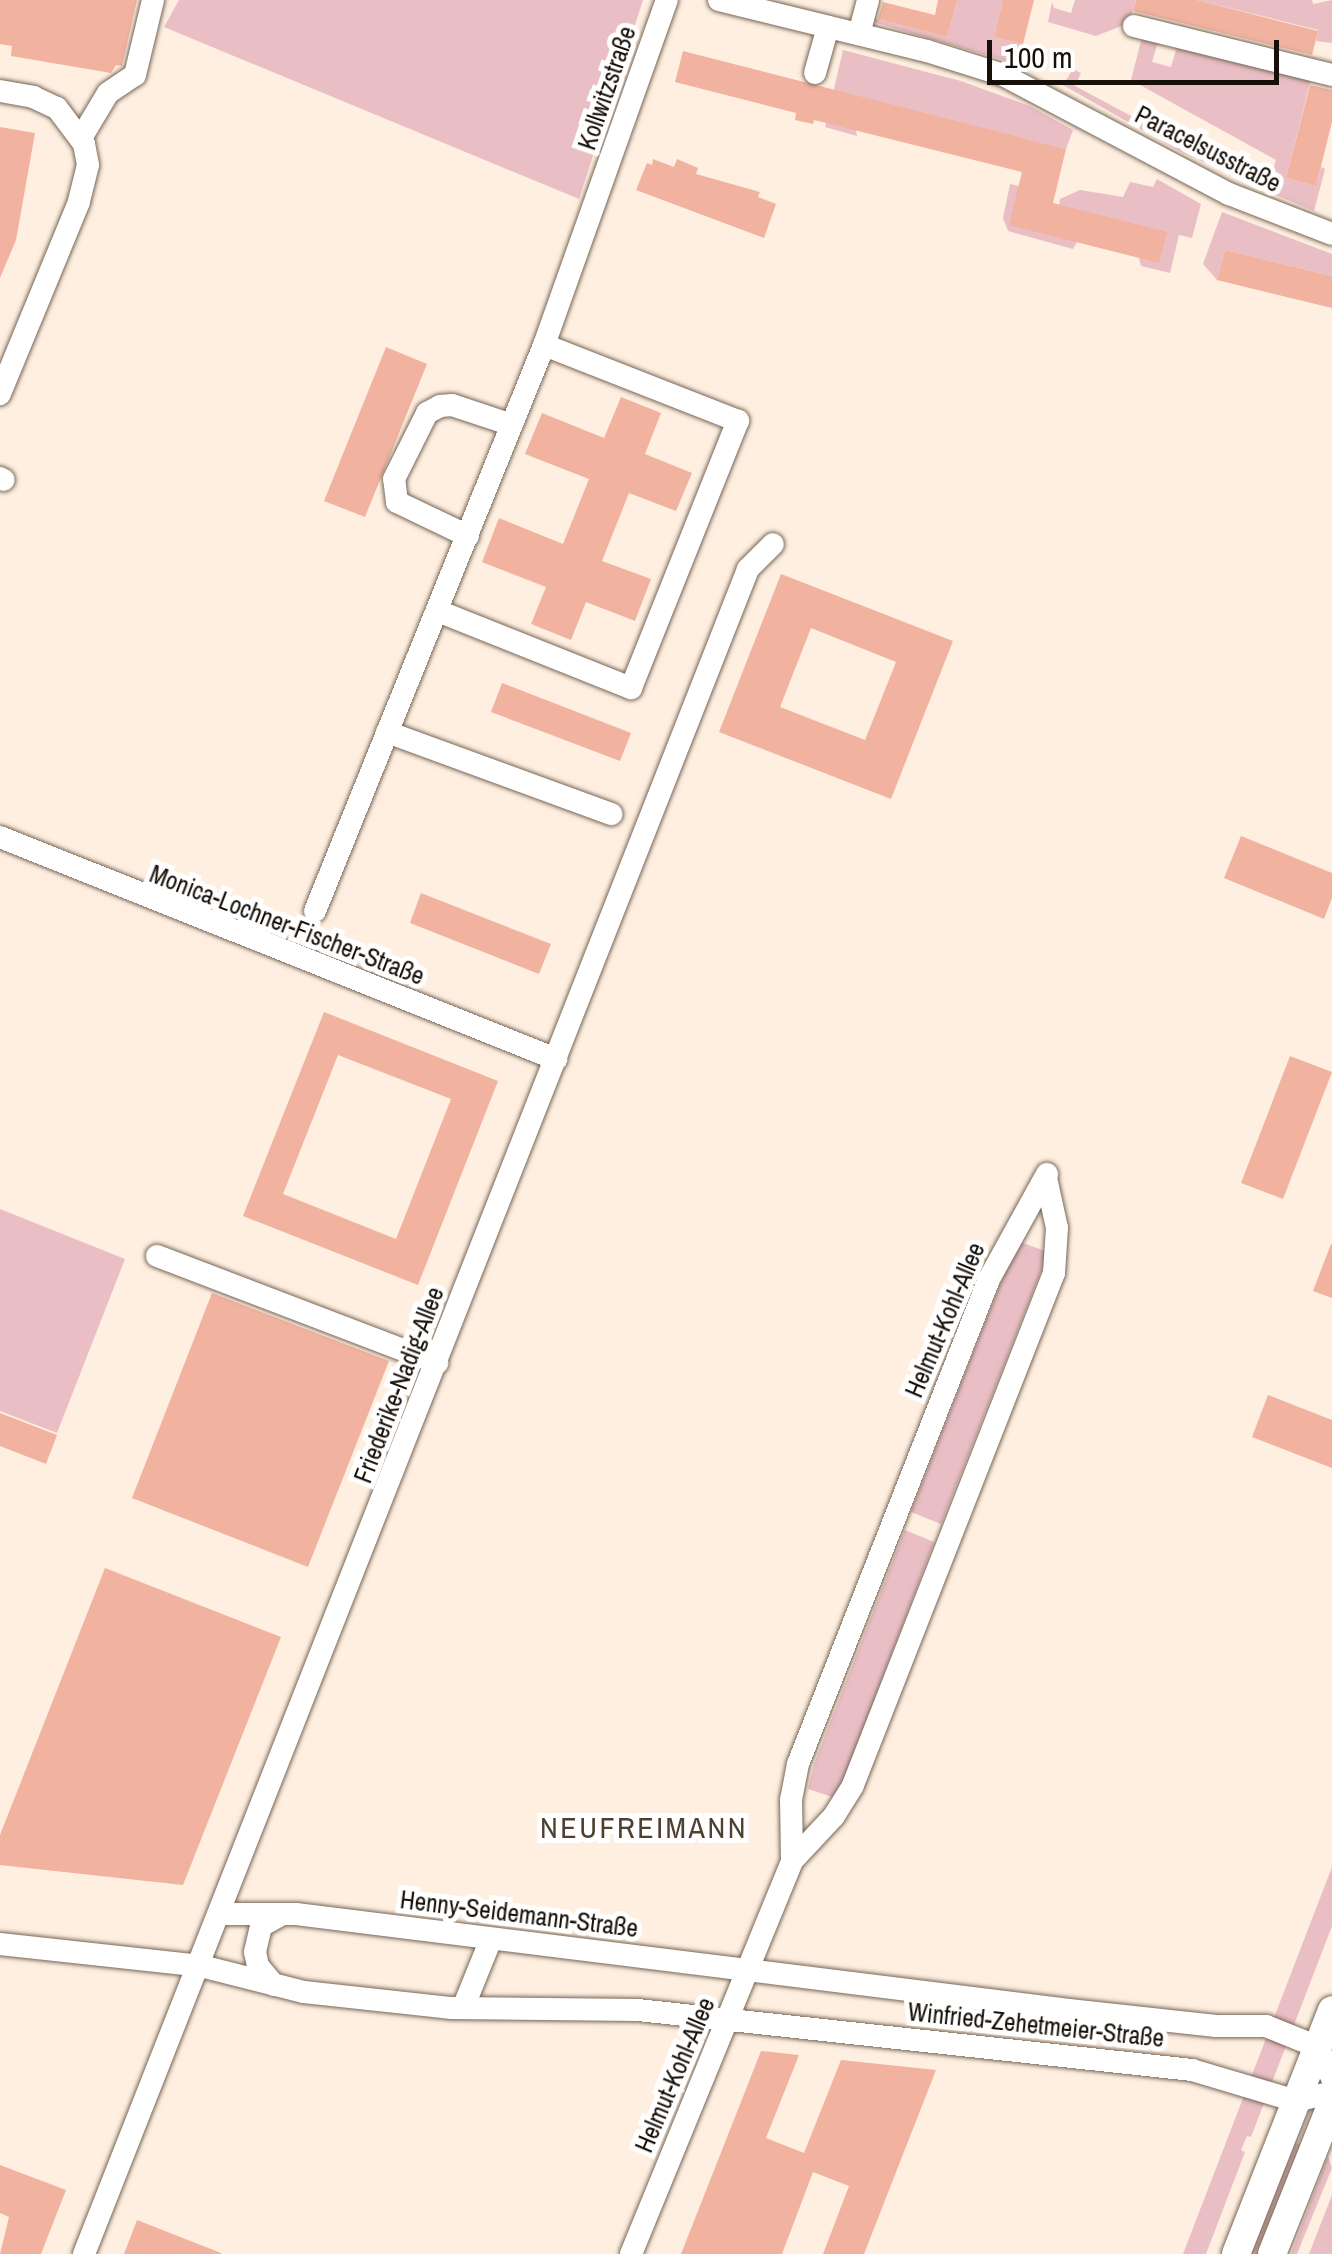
<!DOCTYPE html>
<meta charset="utf-8">
<style>
body{margin:0}
#map{position:relative;width:1332px;height:2254px;overflow:hidden;background:#feefe0;font-family:"Archivo Narrow",sans-serif}
div>[style]{position:absolute}
.green>*{inset:0;background:#e9bec4}
.building>*{inset:0;background:#f1b2a0}
.roads{filter:drop-shadow(0 0 2px #776656) drop-shadow(0 0 2px #776656)}
.minor>*{height:22px;margin:-11px;padding:0 11px;transform-origin:11px;border-radius:11px;background:#fff}
.major>*{height:28px;margin:-14px;padding:0 14px;transform-origin:14px;border-radius:14px;background:#fff}
span{translate:-50% -50%;white-space:nowrap;text-align:center;line-height:1.15;-webkit-text-stroke:10px #fff;paint-order:stroke}
.street-label{font-size:25px;color:#161009}
.quarter-label{font-size:30px;color:#4e3f2f;letter-spacing:2.5px}
.scale{position:absolute;left:987px;top:40px;width:292px;height:45px;box-sizing:border-box;border:5px solid #161009;border-top:0;padding-left:12px;font-size:30px;line-height:35px;white-space:nowrap;color:#161009;-webkit-text-stroke:8px #fff;paint-order:stroke}
</style>
<div id="map">
<div class="green">
<div style="clip-path:polygon(179px 0,643px 0,579px 199px,164px 27px)"></div>
<div style="clip-path:polygon(957px 0,1003px 0,994px 37px,1023px 44px,1018px 64px,876px 23px,874px 18px,947px 37px)"></div>
<div style="clip-path:polygon(1075px 0,1136px 0,1129px 23px,1096px 36px,1048px 22px,1052px 2px,1054px 8px,1071px 13px)"></div>
<div style="clip-path:polygon(1197px 0,1312px 0,1313px 4px,1332px 0,1332px 43px,1316px 41px,1318px 30px)"></div>
<div style="clip-path:polygon(1142px 37px,1164px 43px,1157px 45px,1152px 62px,1171px 67px,1176px 50px,1171px 45px,1311px 79px,1286px 178px,1316px 186px,1321px 167px,1325px 169px,1314px 211px,1266px 191px,1276px 160px,1131px 80px)"></div>
<div style="clip-path:polygon(843px 50px,961px 81px,1030px 106px,1073px 130px,1066px 149px,848px 95px,857px 136px,825px 127px)"></div>
<div style="clip-path:polygon(1073px 69px,1081px 73px,1075px 86px,1251px 180px,1260px 169px,1252px 184px,1179px 151px,1063px 85px)"></div>
<div style="clip-path:polygon(1157px 179px,1201px 204px,1192px 238px,1179px 235px,1170px 273px,1141px 266px,1139px 258px,1059px 205px,1060px 199px,1080px 190px,1123px 197px,1130px 182px,1153px 187px)"></div>
<div style="clip-path:polygon(1010px 184px,1019px 186px,1077px 242px,1073px 249px,1008px 231px,1003px 218px)"></div>
<div style="clip-path:polygon(1222px 212px,1332px 254px,1332px 276px,1225px 250px,1217px 280px,1203px 264px)"></div>
<div style="clip-path:polygon(0 1209px,125px 1259px,57px 1433px,0 1411px)"></div>
<div style="clip-path:polygon(1023px 1243px,1045px 1251px,1043px 1266px,941px 1524px,911px 1512px,1014px 1249px)"></div>
<div style="clip-path:polygon(905px 1530px,934px 1542px,844px 1780px,832px 1797px,808px 1789px,814px 1764px)"></div>
<div style="clip-path:polygon(1332px 1867px,1332px 1926px,1251px 2137px,1247px 2136px,1241px 2150px,1245px 2152px,1206px 2254px,1183px 2254px)"></div>
<div style="clip-path:polygon(1290px 2141px,1303px 2146px,1261px 2254px,1246px 2254px)"></div>
<div style="clip-path:polygon(1328px 2156px,1332px 2168px,1297px 2254px,1291px 2254px)"></div>
<div style="clip-path:polygon(1332px 2195px,1332px 2254px,1309px 2254px)"></div>
</div>
<div class="building">
<div style="clip-path:polygon(0 0,137px 0,122px 66px,116px 65px,111px 73px,11px 56px,12px 46px,0 44px)"></div>
<div style="clip-path:polygon(938px 0,957px 0,947px 37px,878px 19px,883px 2px,935px 15px)"></div>
<div style="clip-path:polygon(1003px 0,1034px 0,1023px 44px,994px 37px)"></div>
<div style="clip-path:polygon(1136px 0,1197px 0,1318px 31px,1312px 55px,1133px 11px)"></div>
<div style="clip-path:polygon(683px 51px,1066px 149px,1053px 203px,1167px 232px,1159px 263px,1009px 225px,1022px 172px,814px 120px,813px 124px,795px 120px,796px 113px,675px 82px)"></div>
<div style="clip-path:polygon(1310px 85px,1332px 90px,1332px 122px,1316px 186px,1286px 178px)"></div>
<div style="clip-path:polygon(0 127px,35px 133px,16px 240px,0 278px)"></div>
<div style="clip-path:polygon(653px 159px,674px 167px,677px 159px,698px 168px,696px 174px,760px 192px,758px 197px,776px 204px,764px 238px,636px 190px,647px 163px,652px 165px)"></div>
<div style="clip-path:polygon(1225px 250px,1332px 276px,1332px 308px,1217px 280px)"></div>
<div style="clip-path:polygon(386px 347px,427px 364px,365px 517px,324px 501px)"></div>
<div style="clip-path:polygon(621px 397px,661px 413px,645px 454px,692px 473px,676px 511px,629px 493px,602px 561px,651px 579px,635px 621px,586px 602px,571px 640px,531px 624px,546px 587px,482px 562px,499px 518px,563px 544px,589px 479px,525px 454px,542px 413px,604px 438px)"></div>
<div style="clip-path:polygon(evenodd,781px 574px,953px 641px,891px 799px,719px 732px,781px 574px,811px 628px,896px 662px,865px 740px,780px 707px,811px 628px)"></div>
<div style="clip-path:polygon(502px 683px,631px 733px,620px 761px,491px 712px)"></div>
<div style="clip-path:polygon(1241px 836px,1332px 873px,1332px 898px,1324px 919px,1224px 878px)"></div>
<div style="clip-path:polygon(421px 893px,551px 944px,539px 974px,410px 923px)"></div>
<div style="clip-path:polygon(evenodd,324px 1012px,498px 1081px,418px 1285px,243px 1216px,324px 1012px,338px 1055px,451px 1099px,396px 1239px,283px 1194px,338px 1055px)"></div>
<div style="clip-path:polygon(1290px 1056px,1332px 1072px,1283px 1199px,1241px 1183px)"></div>
<div style="clip-path:polygon(1331px 1244px,1332px 1244px,1332px 1298px,1313px 1291px)"></div>
<div style="clip-path:polygon(212px 1293px,389px 1361px,308px 1567px,132px 1498px)"></div>
<div style="clip-path:polygon(1268px 1395px,1332px 1420px,1332px 1468px,1252px 1437px)"></div>
<div style="clip-path:polygon(0 1413px,57px 1435px,46px 1464px,0 1446px)"></div>
<div style="clip-path:polygon(105px 1568px,281px 1637px,183px 1885px,0 1865px,0 1835px)"></div>
<div style="clip-path:polygon(761px 2051px,799px 2055px,766px 2138px,804px 2153px,841px 2060px,936px 2070px,864px 2254px,823px 2254px,849px 2186px,813px 2172px,782px 2254px,681px 2254px)"></div>
<div style="clip-path:polygon(0 2165px,66px 2190px,41px 2254px,0 2254px,9px 2217px,0 2213px)"></div>
<div style="clip-path:polygon(137px 2220px,221px 2253px,221px 2254px,124px 2254px)"></div>
</div>
<div class="roads">
<div class="minor">
<div style="left:719px;top:0;width:214px;rotate:13.8deg"></div>
<div style="left:927px;top:51px;width:80px;rotate:17.5deg"></div>
<div style="left:1003px;top:75px;width:255px;rotate:27.8deg"></div>
<div style="left:1229px;top:194px;width:110px;rotate:21.2deg"></div>
<div style="left:1134px;top:26px;width:204px;rotate:13.9deg"></div>
<div style="left:859px;top:34px;width:35px;rotate:-75deg"></div>
<div style="left:815px;top:73px;width:48px;rotate:-74.2deg"></div>
<div style="left:0;top:91px;width:34px;rotate:10deg"></div>
<div style="left:33px;top:97px;width:26px;rotate:25deg"></div>
<div style="left:57px;top:108px;width:45px;rotate:53.1deg"></div>
<div style="left:84px;top:144px;width:21px;rotate:79deg"></div>
<div style="left:88px;top:165px;width:38px;rotate:104deg"></div>
<div style="left:79px;top:202px;width:208px;rotate:112.4deg"></div>
<div style="left:81px;top:138px;width:52px;rotate:-59deg"></div>
<div style="left:108px;top:93px;width:32px;rotate:-34deg"></div>
<div style="left:135px;top:75px;width:77px;rotate:-76.5deg"></div>
<div style="left:0;top:478px;width:4px;rotate:27deg"></div>
<div style="left:468px;top:536px;width:79px;rotate:-154.4deg"></div>
<div style="left:397px;top:502px;width:23px;rotate:-97deg"></div>
<div style="left:394px;top:479px;width:74px;rotate:-63.4deg"></div>
<div style="left:427px;top:413px;width:15px;rotate:-28deg"></div>
<div style="left:440px;top:406px;width:12px;rotate:-5deg"></div>
<div style="left:452px;top:405px;width:63px;rotate:18.4deg"></div>
<div style="left:438px;top:611px;width:208px;rotate:21.8deg"></div>
<div style="left:631px;top:688px;width:288px;rotate:-68.2deg"></div>
<div style="left:738px;top:421px;width:208px;rotate:-158.6deg"></div>
<div style="left:387px;top:732px;width:239px;rotate:20.1deg"></div>
<div style="left:0;top:837px;width:599px;rotate:21.77deg"></div>
<div style="left:315px;top:911px;width:611px;rotate:-67.97deg"></div>
<div style="left:544px;top:345px;width:366px;rotate:-70.4deg"></div>
<div style="left:157px;top:1256px;width:300px;rotate:20.9deg"></div>
<div style="left:792px;top:1861px;width:62px;rotate:-47deg"></div>
<div style="left:834px;top:1816px;width:36px;rotate:-58deg"></div>
<div style="left:853px;top:1785px;width:550px;rotate:-68.57deg"></div>
<div style="left:1054px;top:1273px;width:45px;rotate:-86.2deg"></div>
<div style="left:1057px;top:1228px;width:51px;rotate:-102.4deg"></div>
<div style="left:221px;top:1914px;width:75px"></div>
<div style="left:296px;top:1914px;width:779px;rotate:7.08deg"></div>
<div style="left:1069px;top:2010px;width:148px;rotate:6.2deg"></div>
<div style="left:1216px;top:2026px;width:50px"></div>
<div style="left:1266px;top:2026px;width:56px;rotate:22deg"></div>
<div style="left:1318px;top:2047px;width:35px;rotate:66deg"></div>
<div style="left:0;top:1944px;width:202px;rotate:6.2deg"></div>
<div style="left:201px;top:1966px;width:106px;rotate:14.2deg"></div>
<div style="left:304px;top:1992px;width:149px;rotate:6.2deg"></div>
<div style="left:452px;top:2008px;width:186px;rotate:0.6deg"></div>
<div style="left:638px;top:2010px;width:557px;rotate:6.18deg"></div>
<div style="left:1192px;top:2070px;width:109px;rotate:16.6deg"></div>
<div style="left:1296px;top:2101px;width:37px;rotate:-14deg"></div>
<div style="left:274px;top:1985px;width:25px;rotate:-130deg"></div>
<div style="left:258px;top:1966px;width:14px;rotate:-102deg"></div>
<div style="left:255px;top:1952px;width:27px;rotate:-77deg"></div>
<div style="left:261px;top:1926px;width:23px;rotate:-29deg"></div>
<div style="left:463px;top:2008px;width:74px;rotate:-67.9deg"></div>
<div style="left:84px;top:2254px;width:1811px;rotate:-68.49deg"></div>
<div style="left:748px;top:569px;width:35px;rotate:-45deg"></div>
<div style="left:631px;top:2254px;width:425px;rotate:-67.7deg"></div>
<div style="left:792px;top:1861px;width:61px;rotate:-90.9deg"></div>
<div style="left:791px;top:1800px;width:37px;rotate:-79deg"></div>
<div style="left:798px;top:1764px;width:521px;rotate:-68.5deg"></div>
<div style="left:989px;top:1279px;width:120px;rotate:-61.1deg"></div>
</div>
<div class="major">
<div style="left:1236px;top:2254px;width:262px;rotate:-68.5deg"></div>
<div style="left:1272px;top:2254px;width:162px;rotate:-68.3deg"></div>
</div>
</div>
<div class="street-label">
<span style="left:607px;top:88px;rotate:-71deg">Kollwitzstraße</span>
<span style="left:1208px;top:149px;rotate:27deg">Paracelsusstraße</span>
<span style="left:287px;top:925px;rotate:21deg">Monica-Lochner-Fischer-Straße</span>
<span style="left:945px;top:1320px;rotate:-67deg">Helmut-Kohl-Allee</span>
<span style="left:399px;top:1385px;rotate:-69deg">Friederike-Nadig-Allee</span>
<span style="left:519px;top:1914px;rotate:7deg">Henny-Seidemann-Straße</span>
<span style="left:1036px;top:2025px;rotate:6deg">Winfried-Zehetmeier-Straße</span>
<span style="left:675px;top:2075px;rotate:-67deg">Helmut-Kohl-Allee</span>
</div>
<div class="quarter-label">
<span style="left:644px;top:1827px">NEUFREIMANN</span>
</div>
<div class="scale">100 m</div>
</div>
